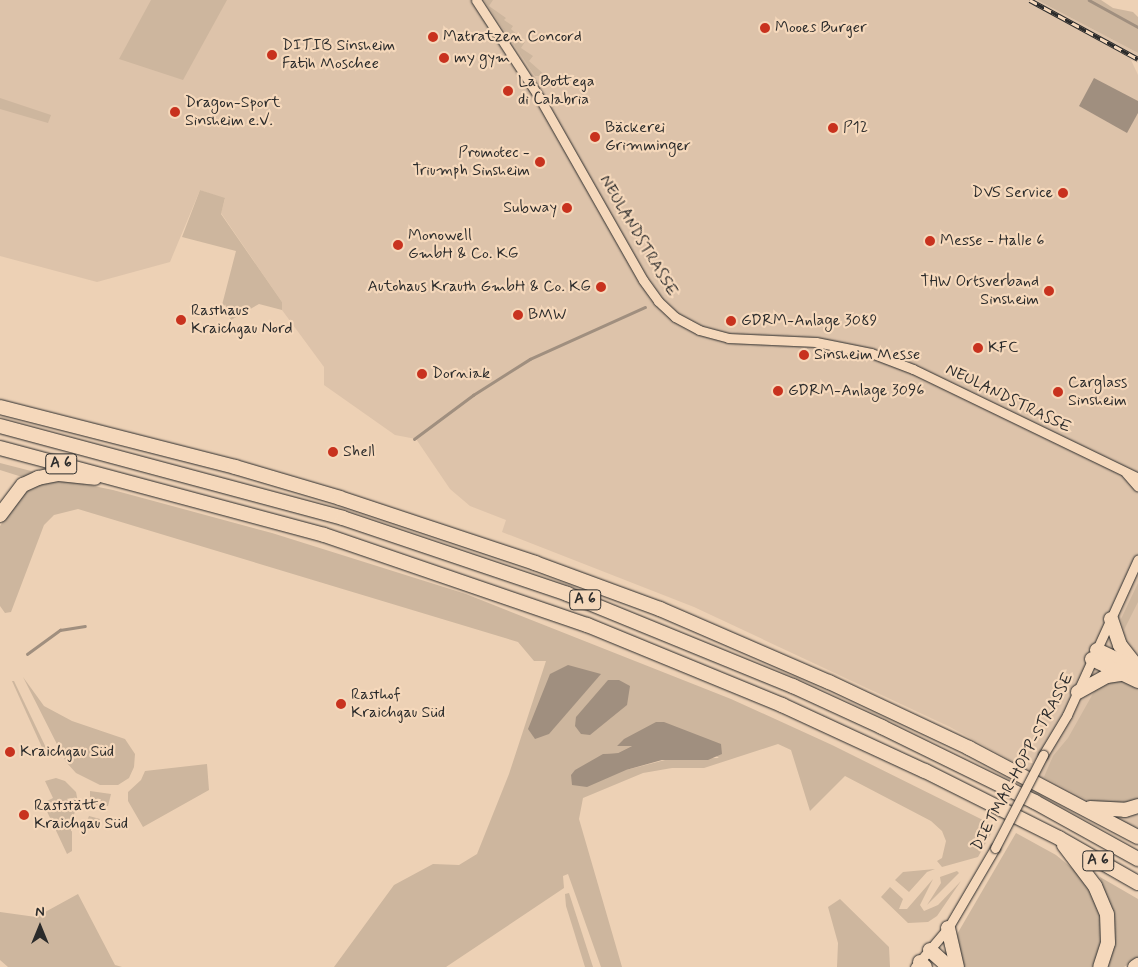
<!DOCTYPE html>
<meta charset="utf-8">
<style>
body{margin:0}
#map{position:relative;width:1138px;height:967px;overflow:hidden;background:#edd1b5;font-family:Mynerve,sans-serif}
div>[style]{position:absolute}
.built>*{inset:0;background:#ddc3aa}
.green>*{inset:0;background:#cdb69e}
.water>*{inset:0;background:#a08f7f}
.stream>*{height:2.5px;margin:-1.25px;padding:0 1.25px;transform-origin:1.25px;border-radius:1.25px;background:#a08f7f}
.roads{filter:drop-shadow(0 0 1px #2b2b2b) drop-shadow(0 0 1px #2b2b2b)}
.tertiary>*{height:9px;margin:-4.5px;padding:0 4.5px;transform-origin:4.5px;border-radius:4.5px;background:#f5d8bb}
.motorway>*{height:14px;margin:-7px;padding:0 7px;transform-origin:7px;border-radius:7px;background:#f5d8bb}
.rail>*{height:4.5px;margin-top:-2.25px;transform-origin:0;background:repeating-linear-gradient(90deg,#f5d8bb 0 8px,#2b2b2b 0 16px);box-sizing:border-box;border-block:1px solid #2b2b2b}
.bridges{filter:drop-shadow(0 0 1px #2b2b2b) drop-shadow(0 0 1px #2b2b2b)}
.tertiary-bridge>*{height:9px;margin:-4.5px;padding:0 4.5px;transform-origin:4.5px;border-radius:4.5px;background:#f5d8bb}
.dots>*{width:14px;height:14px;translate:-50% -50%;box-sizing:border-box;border:2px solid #f5d8bb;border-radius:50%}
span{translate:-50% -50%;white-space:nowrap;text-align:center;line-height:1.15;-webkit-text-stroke:4.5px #f5d8bb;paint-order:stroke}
.shield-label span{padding:1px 4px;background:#f5d8bb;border:1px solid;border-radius:4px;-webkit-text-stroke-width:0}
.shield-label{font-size:15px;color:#2b2b2b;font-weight:700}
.poi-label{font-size:16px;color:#2b2b2b}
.left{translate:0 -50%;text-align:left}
.right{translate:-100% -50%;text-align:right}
.street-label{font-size:16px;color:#2b2b2b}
.north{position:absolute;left:15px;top:902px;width:50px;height:50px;-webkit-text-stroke:4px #f5d8bb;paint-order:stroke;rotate:0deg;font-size:14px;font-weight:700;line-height:20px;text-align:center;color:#2b2b2b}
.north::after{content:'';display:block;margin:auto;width:18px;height:22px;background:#2b2b2b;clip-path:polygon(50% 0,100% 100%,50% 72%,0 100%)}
</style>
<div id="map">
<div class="built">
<div style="clip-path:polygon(0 0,1037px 0,1138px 53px,1138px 63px,1131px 60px,1138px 75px,1138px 830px,950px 727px,694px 607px,502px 532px,506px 520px,470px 506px,450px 489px,416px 439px,395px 435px,324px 385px,324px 367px,282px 310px,282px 302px,221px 213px,225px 199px,200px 190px,170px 262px,97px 282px,0 256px)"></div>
</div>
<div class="green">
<div style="clip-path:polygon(151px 0,227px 0,183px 80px,119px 59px)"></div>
<div style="clip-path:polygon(484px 0,493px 0,489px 6px,506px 18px,504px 20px,513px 26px,511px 29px,525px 42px,521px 48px,533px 56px,529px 61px,546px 76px,535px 76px)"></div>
<div style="clip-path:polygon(1037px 0,1101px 0,1113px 8px,1133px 12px,1138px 17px,1138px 53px)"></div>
<div style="clip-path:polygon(0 98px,51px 115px,48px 123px,0 109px)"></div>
<div style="clip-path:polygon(200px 190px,225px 198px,221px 214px,282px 302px,282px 310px,259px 304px,231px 320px,222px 305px,236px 251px,182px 237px)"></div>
<div style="clip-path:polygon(0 463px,35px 472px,24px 477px,19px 476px,0 470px)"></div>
<div style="clip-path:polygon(evenodd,69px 481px,113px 490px,272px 533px,466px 594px,731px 699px,832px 745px,995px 826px,978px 857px,942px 867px,937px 861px,942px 858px,946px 841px,942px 831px,931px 821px,845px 776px,810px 811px,791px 750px,778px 744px,704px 768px,672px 768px,643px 773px,583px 798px,579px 819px,622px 967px,601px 967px,568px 874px,563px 876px,564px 888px,446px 967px,334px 967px,394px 885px,433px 864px,459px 865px,477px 854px,509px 774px,546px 661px,534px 661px,518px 642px,78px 509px,54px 515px,44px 525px,11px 612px,5px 613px,0 606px,0 526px,21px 494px,40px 483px,69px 481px,663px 722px,719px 758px,669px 759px,626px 770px,603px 754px,618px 753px,634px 745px,663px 722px)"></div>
<div style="clip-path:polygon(1138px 583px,1138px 602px,1124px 630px,1121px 619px)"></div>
<div style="clip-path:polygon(23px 677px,44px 706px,72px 721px,125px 739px,135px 754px,134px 767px,129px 778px,118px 785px,100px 785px,76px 773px,66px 762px)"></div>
<div style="clip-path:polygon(1117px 680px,1138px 686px,1138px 802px,1091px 802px,1044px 777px,1053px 756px,1068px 738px,1095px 690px)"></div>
<div style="clip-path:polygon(12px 681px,14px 681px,49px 754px,45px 754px)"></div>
<div style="clip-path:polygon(207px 764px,209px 790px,143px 827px,128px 801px,128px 792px,141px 780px,145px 771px)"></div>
<div style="clip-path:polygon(56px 778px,65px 781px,76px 792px,78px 802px,72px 821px,72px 851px,67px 854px,43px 803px,53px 798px,45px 781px)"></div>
<div style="clip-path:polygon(90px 791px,111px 794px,108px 806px,90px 806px)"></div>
<div style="clip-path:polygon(89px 816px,100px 819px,100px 823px,86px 832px,85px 825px)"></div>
<div style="clip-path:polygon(1016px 833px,1056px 855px,1083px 877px,1096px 896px,1105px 930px,1096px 967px,964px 967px,959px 961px,956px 936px)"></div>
<div style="clip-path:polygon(935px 869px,927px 872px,909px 892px,895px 880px,903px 872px)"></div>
<div style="clip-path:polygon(957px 871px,959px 873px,927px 905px,941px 883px,940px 877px)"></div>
<div style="clip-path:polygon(1100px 877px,1138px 899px,1138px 958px,1124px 967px,1105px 967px,1113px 919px)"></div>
<div style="clip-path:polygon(933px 879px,920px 905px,924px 911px,938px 905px,961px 881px,937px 916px,928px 922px,908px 923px,881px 897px,890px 887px,903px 899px,899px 909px,907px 909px)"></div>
<div style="clip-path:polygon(569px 893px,593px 967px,585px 967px,566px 906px,565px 894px)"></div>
<div style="clip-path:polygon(78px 894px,115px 965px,122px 967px,8px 967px,0 960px,0 912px,36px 917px)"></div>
<div style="clip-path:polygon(840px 899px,889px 947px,890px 967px,837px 967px,838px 943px,828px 907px)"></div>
</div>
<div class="water">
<div style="clip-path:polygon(1094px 78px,1138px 101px,1138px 113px,1127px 133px,1079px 106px)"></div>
<div style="clip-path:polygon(568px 665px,601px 674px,549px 734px,535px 739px,528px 729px,550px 674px)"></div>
<div style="clip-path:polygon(608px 680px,619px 680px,630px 686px,627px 705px,590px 735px,581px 734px,575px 726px,576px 717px)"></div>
<div style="clip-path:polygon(656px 722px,664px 722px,721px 744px,722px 754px,708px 760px,662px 760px,626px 770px,587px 787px,572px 785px,571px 775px,575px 770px,603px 754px,618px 753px,632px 746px,617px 746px,624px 739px)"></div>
</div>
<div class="stream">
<div style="left:1089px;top:0;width:56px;rotate:28.9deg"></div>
<div style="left:414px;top:439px;width:74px;rotate:-36.7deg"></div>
<div style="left:473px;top:395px;width:67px;rotate:-32.3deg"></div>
<div style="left:530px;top:359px;width:126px;rotate:-24.3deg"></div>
<div style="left:27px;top:654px;width:41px;rotate:-36deg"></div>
<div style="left:60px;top:630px;width:25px;rotate:-9deg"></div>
</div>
<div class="roads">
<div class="tertiary">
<div style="left:476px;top:0;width:116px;rotate:57deg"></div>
<div style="left:539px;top:97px;width:210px;rotate:60.4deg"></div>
<div style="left:643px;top:280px;width:26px;rotate:54deg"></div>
<div style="left:658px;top:301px;width:23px;rotate:43deg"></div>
<div style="left:675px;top:317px;width:27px;rotate:28deg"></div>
<div style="left:699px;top:330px;width:30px;rotate:15deg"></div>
<div style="left:728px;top:338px;width:88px;rotate:2.6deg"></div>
<div style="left:816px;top:342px;width:56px;rotate:11.3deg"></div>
<div style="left:871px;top:353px;width:45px;rotate:20.9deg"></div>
<div style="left:913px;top:369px;width:250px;rotate:25.8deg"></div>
<div style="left:1126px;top:473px;width:18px;rotate:49deg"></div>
<div style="left:1043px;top:755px;width:47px;rotate:-59deg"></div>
<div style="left:1067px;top:715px;width:171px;rotate:-65.5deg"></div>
<div style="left:915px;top:967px;width:51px;rotate:-49.8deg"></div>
<div style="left:948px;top:928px;width:93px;rotate:-59.6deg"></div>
</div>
<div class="motorway">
<div style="left:0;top:407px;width:243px;rotate:14.3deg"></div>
<div style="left:235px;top:467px;width:109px;rotate:16.4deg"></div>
<div style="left:340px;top:498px;width:206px;rotate:18.4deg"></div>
<div style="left:535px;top:563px;width:133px;rotate:20.2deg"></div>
<div style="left:660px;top:609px;width:184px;rotate:23.4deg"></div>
<div style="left:829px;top:682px;width:155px;rotate:25.2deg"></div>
<div style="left:969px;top:748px;width:191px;rotate:27.8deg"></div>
<div style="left:0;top:426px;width:355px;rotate:15deg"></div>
<div style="left:343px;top:518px;width:237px;rotate:18.7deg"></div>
<div style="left:567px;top:594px;width:244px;rotate:22.2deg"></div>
<div style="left:793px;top:686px;width:98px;rotate:24.7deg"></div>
<div style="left:882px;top:727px;width:170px;rotate:26.1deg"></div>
<div style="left:1035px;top:802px;width:118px;rotate:29deg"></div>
<div style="left:0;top:448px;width:335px;rotate:15deg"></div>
<div style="left:324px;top:535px;width:278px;rotate:18.9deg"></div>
<div style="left:587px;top:625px;width:211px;rotate:22.3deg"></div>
<div style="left:782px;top:705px;width:157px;rotate:24.8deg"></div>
<div style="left:925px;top:771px;width:150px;rotate:26.6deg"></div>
<div style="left:1059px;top:838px;width:91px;rotate:29.7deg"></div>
<div style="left:0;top:515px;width:38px;rotate:-53deg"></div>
<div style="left:23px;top:485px;width:17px;rotate:-25deg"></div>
<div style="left:38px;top:478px;width:21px;rotate:-11deg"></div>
<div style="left:59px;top:474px;width:36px;rotate:6deg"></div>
<div style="left:1111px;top:619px;width:28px;rotate:71deg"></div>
<div style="left:1120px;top:645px;width:29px;rotate:52deg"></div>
<div style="left:1097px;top:650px;width:42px;rotate:25.3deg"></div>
<div style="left:1092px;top:659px;width:51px;rotate:25.6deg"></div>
<div style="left:1078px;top:692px;width:33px;rotate:-29deg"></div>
<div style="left:1107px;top:676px;width:15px;rotate:-8deg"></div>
<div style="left:1090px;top:808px;width:35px;rotate:3deg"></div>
<div style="left:1125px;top:810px;width:14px;rotate:-17deg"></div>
<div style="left:1064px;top:845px;width:51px;rotate:52.9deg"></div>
<div style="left:1095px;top:886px;width:30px;rotate:67deg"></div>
<div style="left:1107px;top:914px;width:29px;rotate:88deg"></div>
<div style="left:1108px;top:943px;width:25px;rotate:108deg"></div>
<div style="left:948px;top:928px;width:40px;rotate:77deg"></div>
<div style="left:930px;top:950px;width:25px;rotate:42deg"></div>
<div style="left:920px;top:962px;width:7px;rotate:45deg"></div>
<div style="left:1135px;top:967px;width:4px;rotate:-34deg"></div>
</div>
</div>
<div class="rail">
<div style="left:1030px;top:0;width:123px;rotate:28.6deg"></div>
</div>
<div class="bridges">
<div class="tertiary-bridge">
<div style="left:995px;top:848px;width:105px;rotate:-62.7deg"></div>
</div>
</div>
<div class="dots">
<div style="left:765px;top:28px;background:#c8321e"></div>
<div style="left:433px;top:37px;background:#c8321e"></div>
<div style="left:272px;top:55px;background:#c8321e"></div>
<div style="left:444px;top:58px;background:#c8321e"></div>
<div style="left:508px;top:91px;background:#c8321e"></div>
<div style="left:175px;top:112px;background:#c8321e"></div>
<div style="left:833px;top:128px;background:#c8321e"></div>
<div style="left:595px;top:137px;background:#c8321e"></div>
<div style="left:540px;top:162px;background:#c8321e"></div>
<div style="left:1063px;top:193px;background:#c8321e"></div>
<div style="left:567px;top:208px;background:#c8321e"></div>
<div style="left:930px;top:241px;background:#c8321e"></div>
<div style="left:398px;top:245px;background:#c8321e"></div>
<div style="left:601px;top:287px;background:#c8321e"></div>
<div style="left:1049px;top:291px;background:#c8321e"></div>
<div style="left:518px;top:315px;background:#c8321e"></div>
<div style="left:181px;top:320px;background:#c8321e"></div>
<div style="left:731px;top:321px;background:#c8321e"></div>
<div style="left:978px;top:348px;background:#c8321e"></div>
<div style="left:804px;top:355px;background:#c8321e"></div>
<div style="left:422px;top:374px;background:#c8321e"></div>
<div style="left:778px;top:391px;background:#c8321e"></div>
<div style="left:1058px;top:392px;background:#c8321e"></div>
<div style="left:333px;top:452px;background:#c8321e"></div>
<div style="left:341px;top:704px;background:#c8321e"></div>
<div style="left:10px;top:752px;background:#c8321e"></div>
<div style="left:24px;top:815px;background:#c8321e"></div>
</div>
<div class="shield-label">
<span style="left:61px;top:464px">A 6</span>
<span style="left:585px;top:600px">A 6</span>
<span style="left:1098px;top:861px">A 6</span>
</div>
<div class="poi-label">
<span class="left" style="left:775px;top:28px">Mooes Burger</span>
<span class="left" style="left:443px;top:37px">Matratzen Concord</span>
<span class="left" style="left:282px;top:55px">DITIB Sinsheim<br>Fatih Moschee</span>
<span class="left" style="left:454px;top:58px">my gym</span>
<span class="left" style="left:518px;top:91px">La Bottega<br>di Calabria</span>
<span class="left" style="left:185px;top:112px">Dragon-Sport<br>Sinsheim e.V.</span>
<span class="left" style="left:605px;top:137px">Bäckerei<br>Grimminger</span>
<span class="left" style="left:843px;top:128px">P12</span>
<span class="right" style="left:530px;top:162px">Promotec -<br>Triumph Sinsheim</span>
<span class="right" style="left:1053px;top:193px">DVS Service</span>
<span class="right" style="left:557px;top:208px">Subway</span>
<span class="left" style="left:408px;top:245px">Monowell<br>GmbH &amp; Co. KG</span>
<span class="left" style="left:940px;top:241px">Messe - Halle 6</span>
<span class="right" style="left:1039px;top:291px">THW Ortsverband<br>Sinsheim</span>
<span class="right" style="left:591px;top:287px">Autohaus Krauth GmbH &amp; Co. KG</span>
<span class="left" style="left:191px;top:320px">Rasthaus<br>Kraichgau Nord</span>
<span class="left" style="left:528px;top:315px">BMW</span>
<span class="left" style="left:741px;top:321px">GDRM-Anlage 3089</span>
<span class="left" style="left:988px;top:348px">KFC</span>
<span class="left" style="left:814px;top:355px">Sinsheim Messe</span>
<span class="left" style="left:432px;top:374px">Dorniak</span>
<span class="left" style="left:1068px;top:392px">Carglass<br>Sinsheim</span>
<span class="left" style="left:788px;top:391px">GDRM-Anlage 3096</span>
<span class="left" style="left:343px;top:452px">Shell</span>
<span class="left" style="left:351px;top:704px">Rasthof<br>Kraichgau Süd</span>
<span class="left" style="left:20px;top:752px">Kraichgau Süd</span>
<span class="left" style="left:34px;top:815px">Raststätte<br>Kraichgau Süd</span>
</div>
<div class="street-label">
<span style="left:638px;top:236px;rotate:59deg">NEULANDSTRASSE</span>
<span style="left:1008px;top:399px;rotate:26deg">NEULANDSTRASSE</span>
<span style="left:1023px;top:762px;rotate:-62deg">DIETMAR-HOPP-STRASSE</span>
</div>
<div class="north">N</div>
</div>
